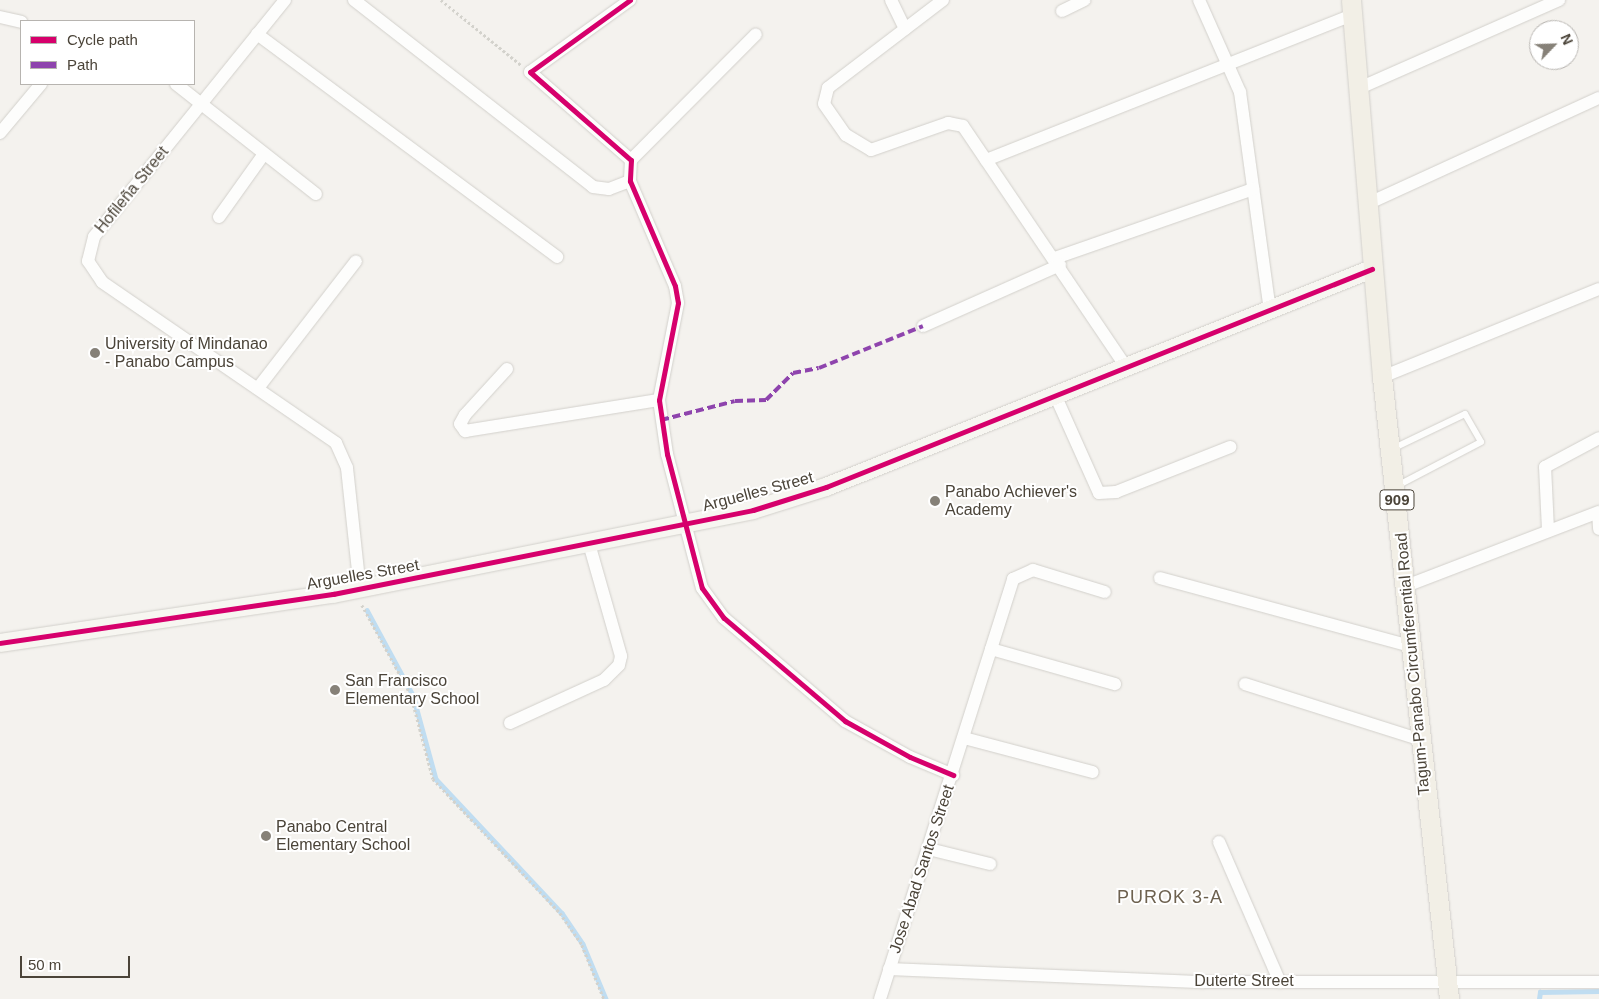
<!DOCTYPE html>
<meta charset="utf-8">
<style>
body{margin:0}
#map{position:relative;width:1599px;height:999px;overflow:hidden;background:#f4f2ee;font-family:Arial,sans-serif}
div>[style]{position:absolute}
.stream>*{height:4.5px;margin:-2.25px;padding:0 2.25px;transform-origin:2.25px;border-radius:2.25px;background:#c0ddf1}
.path>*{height:2.5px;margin-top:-1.25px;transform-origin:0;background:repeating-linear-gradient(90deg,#d3d2cc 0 2.5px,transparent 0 5px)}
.roads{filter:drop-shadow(0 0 1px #d2d0cb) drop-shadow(0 0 1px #d2d0cb)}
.lane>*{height:6px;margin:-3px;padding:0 3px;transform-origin:3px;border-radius:3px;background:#fdfdfc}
.street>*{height:12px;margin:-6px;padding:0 6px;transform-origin:6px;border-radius:6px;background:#fdfdfc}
.secondary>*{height:18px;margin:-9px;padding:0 9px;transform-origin:9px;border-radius:9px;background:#f7f6f1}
.primary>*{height:19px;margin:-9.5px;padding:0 9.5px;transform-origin:9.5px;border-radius:9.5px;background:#f2efe6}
.quiet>*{height:4px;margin-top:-2px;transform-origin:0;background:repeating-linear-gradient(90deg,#8e44ad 0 8px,transparent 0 12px)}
.cycleway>*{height:5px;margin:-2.5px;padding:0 2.5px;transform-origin:2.5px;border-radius:2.5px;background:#d6006c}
.dots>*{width:14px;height:14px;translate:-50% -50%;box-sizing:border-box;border:2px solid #fff;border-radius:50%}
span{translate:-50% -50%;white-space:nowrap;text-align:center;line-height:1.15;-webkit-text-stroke:4px #fff;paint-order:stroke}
.shield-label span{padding:1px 4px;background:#fff;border:1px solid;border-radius:4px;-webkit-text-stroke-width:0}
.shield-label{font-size:15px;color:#4b4439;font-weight:700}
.street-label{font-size:16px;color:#4b4439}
.poi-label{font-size:16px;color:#4b4439}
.left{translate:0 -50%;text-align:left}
.neighbourhood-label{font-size:18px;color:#6e6250;letter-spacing:1px}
.legend{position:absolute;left:20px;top:20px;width:175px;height:65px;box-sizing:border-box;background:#fff;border:1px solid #b7b4b0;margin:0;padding:6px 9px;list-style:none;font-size:15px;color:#4b4439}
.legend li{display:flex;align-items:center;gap:10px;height:25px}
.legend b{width:25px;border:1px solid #b7b4b0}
.north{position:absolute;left:1529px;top:20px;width:50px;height:50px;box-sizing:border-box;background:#fff;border:1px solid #b7b4b0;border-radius:50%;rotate:66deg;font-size:14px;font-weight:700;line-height:20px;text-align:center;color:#4b4439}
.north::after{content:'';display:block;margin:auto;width:18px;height:22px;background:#868178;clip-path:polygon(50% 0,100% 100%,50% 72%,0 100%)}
.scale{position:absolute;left:20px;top:956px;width:110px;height:22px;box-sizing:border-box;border:2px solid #4b4439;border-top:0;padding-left:6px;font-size:15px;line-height:18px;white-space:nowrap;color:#4b4439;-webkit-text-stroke:4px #fff;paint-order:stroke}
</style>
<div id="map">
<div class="stream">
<div style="left:367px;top:610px;width:97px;rotate:61.6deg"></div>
<div style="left:413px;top:695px;width:87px;rotate:74.7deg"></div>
<div style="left:436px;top:779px;width:184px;rotate:46.8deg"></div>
<div style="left:562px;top:913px;width:37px;rotate:56deg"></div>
<div style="left:583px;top:944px;width:60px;rotate:67.3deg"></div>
<div style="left:1539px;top:999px;width:7px;rotate:-82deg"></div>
<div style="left:1540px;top:992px;width:59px;rotate:-1deg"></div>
</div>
<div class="path">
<div style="left:441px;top:0;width:103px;rotate:39.1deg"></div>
<div style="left:362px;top:605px;width:102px;rotate:61.4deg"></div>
<div style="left:411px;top:695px;width:87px;rotate:75.3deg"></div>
<div style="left:433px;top:779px;width:185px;rotate:46.5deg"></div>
<div style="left:560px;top:913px;width:39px;rotate:55deg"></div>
<div style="left:582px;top:945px;width:58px;rotate:67.8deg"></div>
</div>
<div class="roads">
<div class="lane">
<div style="left:1392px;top:449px;width:81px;rotate:-25.6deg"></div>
<div style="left:1465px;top:414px;width:32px;rotate:60deg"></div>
<div style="left:1481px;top:442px;width:95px;rotate:152.4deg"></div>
</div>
<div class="street">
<div style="left:285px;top:0;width:304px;rotate:128.9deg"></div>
<div style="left:94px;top:237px;width:25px;rotate:104deg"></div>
<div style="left:88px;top:261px;width:25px;rotate:56deg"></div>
<div style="left:102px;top:282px;width:284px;rotate:34.5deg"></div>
<div style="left:336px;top:443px;width:27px;rotate:66deg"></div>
<div style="left:347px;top:468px;width:122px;rotate:83.9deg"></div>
<div style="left:354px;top:0;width:303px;rotate:38deg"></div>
<div style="left:593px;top:187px;width:16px;rotate:7deg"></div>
<div style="left:609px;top:189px;width:22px;rotate:-21deg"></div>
<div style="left:630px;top:0;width:123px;rotate:144.2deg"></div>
<div style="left:530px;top:72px;width:134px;rotate:41.1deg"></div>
<div style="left:631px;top:160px;width:21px;rotate:93deg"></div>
<div style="left:630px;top:181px;width:114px;rotate:66.8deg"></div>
<div style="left:675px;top:286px;width:17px;rotate:80deg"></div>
<div style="left:678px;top:303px;width:99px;rotate:101.1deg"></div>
<div style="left:659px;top:400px;width:55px;rotate:81.6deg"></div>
<div style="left:667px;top:454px;width:138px;rotate:75.4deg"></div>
<div style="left:702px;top:588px;width:37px;rotate:54deg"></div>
<div style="left:724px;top:618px;width:159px;rotate:40.4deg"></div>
<div style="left:845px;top:721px;width:74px;rotate:29deg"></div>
<div style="left:910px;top:757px;width:47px;rotate:22.7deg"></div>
<div style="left:891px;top:0;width:32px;rotate:64deg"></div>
<div style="left:943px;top:0;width:145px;rotate:142.6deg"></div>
<div style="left:828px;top:88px;width:16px;rotate:104deg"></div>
<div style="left:824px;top:104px;width:38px;rotate:55deg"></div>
<div style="left:846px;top:135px;width:29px;rotate:31deg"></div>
<div style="left:871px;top:150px;width:82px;rotate:-19.3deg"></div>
<div style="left:948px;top:123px;width:15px;rotate:11deg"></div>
<div style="left:963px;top:126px;width:292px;rotate:55.9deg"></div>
<div style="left:1199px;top:0;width:101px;rotate:66deg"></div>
<div style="left:1240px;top:92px;width:222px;rotate:82.2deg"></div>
<div style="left:1062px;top:11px;width:25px;rotate:-26deg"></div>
<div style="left:0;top:17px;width:22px;rotate:13deg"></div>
<div style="left:257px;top:34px;width:374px;rotate:36.6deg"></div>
<div style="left:176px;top:84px;width:178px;rotate:38.2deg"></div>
<div style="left:1357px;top:89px;width:221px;rotate:-23.8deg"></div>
<div style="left:0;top:133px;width:64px;rotate:-50.1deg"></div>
<div style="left:631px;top:160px;width:177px;rotate:-45.2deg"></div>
<div style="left:986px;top:160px;width:394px;rotate:-21.6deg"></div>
<div style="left:1367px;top:204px;width:255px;rotate:-24.6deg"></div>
<div style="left:219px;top:217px;width:77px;rotate:-54.5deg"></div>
<div style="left:1055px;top:258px;width:210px;rotate:-19.2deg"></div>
<div style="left:923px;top:326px;width:150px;rotate:-24deg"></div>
<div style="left:507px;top:369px;width:62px;rotate:132.4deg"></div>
<div style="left:465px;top:415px;width:10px;rotate:119deg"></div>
<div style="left:460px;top:424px;width:9px;rotate:54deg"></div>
<div style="left:465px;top:431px;width:196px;rotate:-9.1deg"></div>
<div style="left:1382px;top:377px;width:234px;rotate:-22.1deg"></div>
<div style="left:258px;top:388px;width:160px;rotate:-52.3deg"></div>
<div style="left:1056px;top:397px;width:105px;rotate:65.9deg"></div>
<div style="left:1099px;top:493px;width:17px;rotate:-3deg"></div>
<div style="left:1116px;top:492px;width:123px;rotate:-21.5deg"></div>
<div style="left:1598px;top:513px;width:16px;rotate:86deg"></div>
<div style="left:1548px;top:530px;width:63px;rotate:-92.7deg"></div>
<div style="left:1545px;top:467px;width:61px;rotate:-28.2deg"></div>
<div style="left:1160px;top:578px;width:260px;rotate:15.2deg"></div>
<div style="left:1406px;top:586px;width:207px;rotate:-21deg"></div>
<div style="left:991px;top:649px;width:129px;rotate:15.8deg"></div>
<div style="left:1245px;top:684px;width:182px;rotate:17.6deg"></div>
<div style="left:510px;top:723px;width:103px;rotate:-24.6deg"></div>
<div style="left:604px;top:680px;width:21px;rotate:-45deg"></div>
<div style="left:619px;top:665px;width:9px;rotate:-77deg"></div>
<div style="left:621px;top:656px;width:116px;rotate:-105.9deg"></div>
<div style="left:964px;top:738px;width:133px;rotate:14.8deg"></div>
<div style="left:1219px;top:842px;width:153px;rotate:66.5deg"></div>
<div style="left:929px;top:849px;width:63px;rotate:13.8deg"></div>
<div style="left:889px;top:969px;width:315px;rotate:2.4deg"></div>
<div style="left:1204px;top:982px;width:395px"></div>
<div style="left:880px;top:999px;width:441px;rotate:-72.4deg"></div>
<div style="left:1013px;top:579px;width:22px;rotate:-24deg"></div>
<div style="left:1033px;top:570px;width:75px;rotate:17deg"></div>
</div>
<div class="secondary">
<div style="left:0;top:643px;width:337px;rotate:-8.4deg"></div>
<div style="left:333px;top:594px;width:428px;rotate:-11.3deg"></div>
<div style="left:753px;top:510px;width:77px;rotate:-17.5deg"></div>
<div style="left:826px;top:487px;width:588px;rotate:-21.77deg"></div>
</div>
<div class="primary">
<div style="left:1351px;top:0;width:378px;rotate:85.3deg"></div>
<div style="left:1382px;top:377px;width:626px;rotate:83.85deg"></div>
</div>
</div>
<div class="quiet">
<div style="left:661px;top:420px;width:76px;rotate:-14.4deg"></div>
<div style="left:735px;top:401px;width:31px;rotate:-2deg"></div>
<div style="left:766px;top:400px;width:38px;rotate:-45deg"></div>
<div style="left:793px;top:373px;width:26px;rotate:-11deg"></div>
<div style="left:819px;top:368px;width:112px;rotate:-22deg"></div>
</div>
<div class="cycleway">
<div style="left:630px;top:0;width:123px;rotate:144.2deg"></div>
<div style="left:530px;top:72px;width:134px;rotate:41.1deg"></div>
<div style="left:631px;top:160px;width:21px;rotate:93deg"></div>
<div style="left:630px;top:181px;width:114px;rotate:66.8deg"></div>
<div style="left:675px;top:286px;width:17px;rotate:80deg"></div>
<div style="left:678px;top:303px;width:99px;rotate:101.1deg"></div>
<div style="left:659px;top:400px;width:55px;rotate:81.6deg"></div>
<div style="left:667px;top:454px;width:138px;rotate:75.4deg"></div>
<div style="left:702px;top:588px;width:37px;rotate:54deg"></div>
<div style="left:724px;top:618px;width:159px;rotate:40.4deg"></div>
<div style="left:845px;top:721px;width:74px;rotate:29deg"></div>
<div style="left:910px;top:757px;width:47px;rotate:22.7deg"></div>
<div style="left:0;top:643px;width:337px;rotate:-8.4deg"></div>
<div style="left:333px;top:594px;width:428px;rotate:-11.3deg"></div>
<div style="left:753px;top:510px;width:77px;rotate:-17.5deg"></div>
<div style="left:826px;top:487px;width:588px;rotate:-21.77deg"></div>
</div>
<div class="dots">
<div style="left:95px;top:353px;background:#868178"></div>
<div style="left:935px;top:501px;background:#868178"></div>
<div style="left:335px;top:690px;background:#868178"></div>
<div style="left:266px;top:836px;background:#868178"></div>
</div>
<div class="shield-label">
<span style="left:1397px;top:500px">909</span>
</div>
<div class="street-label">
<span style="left:132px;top:190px;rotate:-51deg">Hofileña Street</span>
<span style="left:758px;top:492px;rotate:-15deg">Arguelles Street</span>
<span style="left:363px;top:575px;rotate:-10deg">Arguelles Street</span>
<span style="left:1413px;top:664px;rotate:-95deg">Tagum-Panabo Circumferential Road</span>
<span style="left:922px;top:869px;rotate:-72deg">Jose Abad Santos Street</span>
<span style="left:1244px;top:981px">Duterte Street</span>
</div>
<div class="poi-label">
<span class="left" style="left:105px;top:353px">University of Mindanao<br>- Panabo Campus</span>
<span class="left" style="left:945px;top:501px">Panabo Achiever's<br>Academy</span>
<span class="left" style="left:345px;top:690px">San Francisco<br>Elementary School</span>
<span class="left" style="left:276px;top:836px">Panabo Central<br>Elementary School</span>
</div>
<div class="neighbourhood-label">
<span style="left:1170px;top:897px">PUROK 3-A</span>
</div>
<ul class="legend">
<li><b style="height:6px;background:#d6006c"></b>Cycle path</li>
<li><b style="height:6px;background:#8e44ad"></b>Path</li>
</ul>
<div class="north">N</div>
<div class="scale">50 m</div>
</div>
